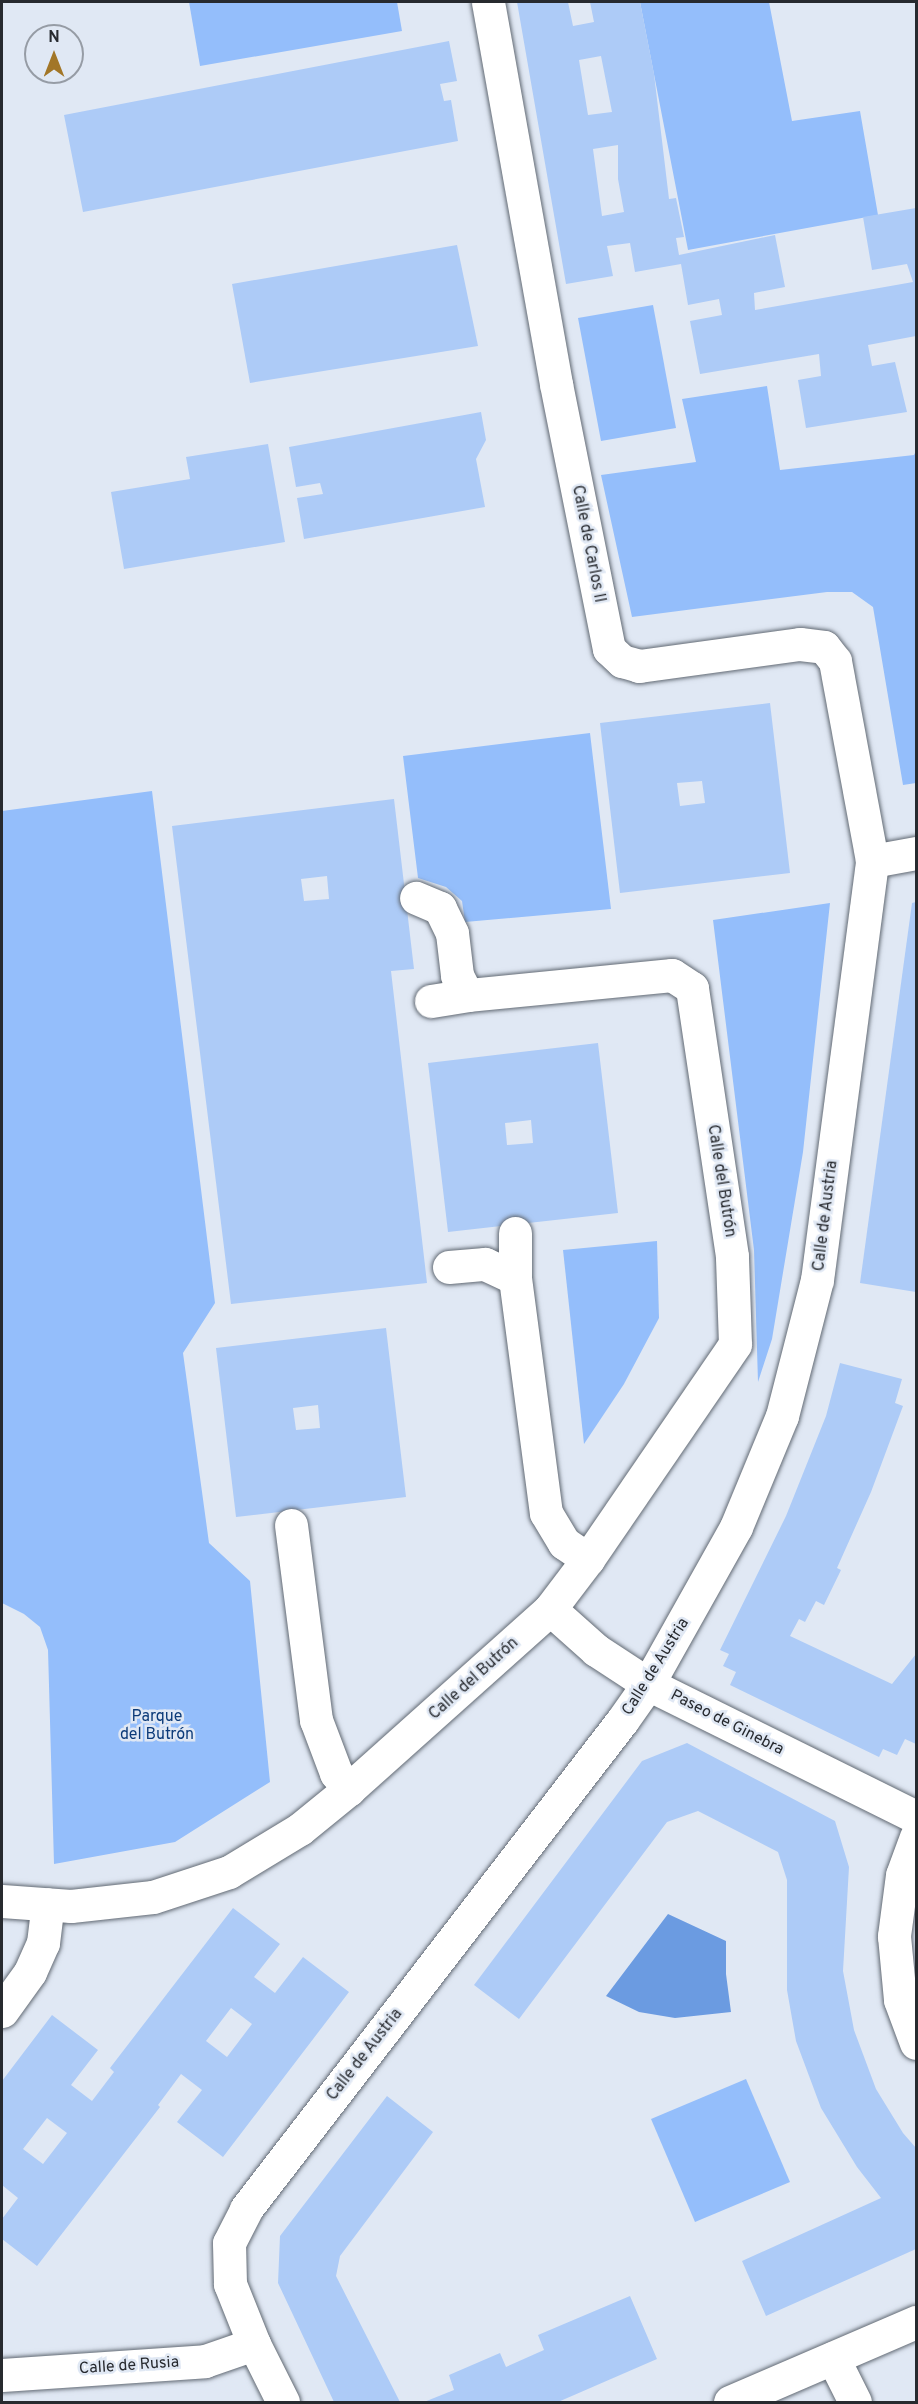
<!DOCTYPE html>
<meta charset="utf-8">
<style>
body{margin:0}
#map{position:relative;width:918px;height:2404px;overflow:hidden;background:#e0e8f4;font-family:Overpass,sans-serif}
div>[style]{position:absolute}
.green>*{inset:0;background:#94befb}
.water>*{inset:0;background:#6b9be1}
.building>*{inset:0;background:#adcbf7}
.roads{filter:drop-shadow(0 0 2px #626a74) drop-shadow(0 0 2px #626a74)}
.minor>*{height:33px;margin:-16.5px;padding:0 16.5px;transform-origin:16.5px;border-radius:16.5px;background:#fff}
span{translate:-50% -50%;white-space:nowrap;text-align:center;line-height:1.15;-webkit-text-stroke:5px #e0e8f4;paint-order:stroke}
.street-label{font-size:16px;color:#272a2f}
.park-label{font-size:16px;color:#0c3b79}
.frame{position:absolute;inset:0;border:3px solid #272a2f;pointer-events:none}
.north{position:absolute;left:24px;top:24px;width:60px;height:60px;box-sizing:border-box;background:#e0e8f4;border:2px solid #969ca5;border-radius:50%;rotate:0deg;font-size:16px;font-weight:700;line-height:24px;text-align:center;color:#272a2f}
.north::after{content:'';display:block;margin:auto;width:21px;height:27px;background:#a27627;clip-path:polygon(50% 0,100% 100%,50% 72%,0 100%)}
</style>
<div id="map">
<div class="green">
<div style="clip-path:polygon(189px 2px,397px 2px,402px 31px,200px 66px)"></div>
<div style="clip-path:polygon(640px 2px,769px 2px,792px 121px,860px 111px,878px 215px,688px 250px)"></div>
<div style="clip-path:polygon(653px 305px,676px 428px,601px 441px,578px 318px)"></div>
<div style="clip-path:polygon(767px 386px,780px 470px,914px 455px,916px 451px,916px 783px,903px 785px,873px 607px,852px 592px,827px 592px,632px 617px,601px 475px,696px 462px,682px 399px)"></div>
<div style="clip-path:polygon(590px 733px,611px 909px,465px 922px,462px 901px,446px 887px,418px 878px,403px 756px)"></div>
<div style="clip-path:polygon(152px 791px,215px 1303px,183px 1353px,209px 1543px,250px 1581px,270px 1782px,175px 1842px,54px 1864px,48px 1650px,40px 1627px,24px 1614px,2px 1603px,2px 811px)"></div>
<div style="clip-path:polygon(830px 903px,803px 1152px,772px 1339px,758px 1382px,754px 1250px,713px 920px)"></div>
<div style="clip-path:polygon(657px 1241px,659px 1318px,624px 1384px,584px 1444px,563px 1250px)"></div>
<div style="clip-path:polygon(746px 2079px,790px 2182px,695px 2222px,651px 2119px)"></div>
</div>
<div class="water">
<div style="clip-path:polygon(668px 1914px,726px 1941px,726px 1974px,731px 2012px,675px 2018px,639px 2012px,606px 1996px)"></div>
</div>
<div class="building">
<div style="clip-path:polygon(evenodd,517px 2px,568px 2px,573px 26px,594px 22px,590px 2px,640px 2px,654px 74px,669px 199px,676px 198px,684px 237px,676px 238px,679px 255px,775px 235px,785px 287px,754px 293px,755px 310px,913px 282px,907px 264px,872px 270px,863px 217px,916px 208px,916px 336px,868px 345px,872px 366px,895px 362px,907px 412px,806px 428px,798px 380px,821px 376px,819px 354px,700px 374px,690px 321px,722px 315px,719px 299px,688px 305px,681px 264px,635px 272px,630px 243px,607px 246px,613px 276px,566px 284px,517px 2px,601px 56px,612px 112px,588px 115px,579px 60px,601px 56px,517px 2px,618px 145px,618px 179px,624px 212px,602px 216px,593px 149px,618px 145px)"></div>
<div style="clip-path:polygon(449px 41px,457px 81px,440px 84px,444px 101px,451px 100px,458px 141px,83px 212px,64px 115px)"></div>
<div style="clip-path:polygon(457px 245px,478px 346px,250px 383px,232px 284px)"></div>
<div style="clip-path:polygon(481px 412px,486px 440px,476px 459px,485px 507px,304px 539px,297px 498px,323px 494px,320px 483px,296px 487px,289px 447px)"></div>
<div style="clip-path:polygon(268px 444px,285px 542px,124px 569px,111px 492px,190px 479px,186px 457px)"></div>
<div style="clip-path:polygon(evenodd,770px 703px,790px 873px,620px 893px,600px 723px,770px 703px,702px 781px,705px 803px,680px 806px,677px 783px,702px 781px)"></div>
<div style="clip-path:polygon(evenodd,394px 799px,414px 969px,391px 971px,427px 1283px,231px 1304px,172px 826px,394px 799px,327px 876px,329px 899px,304px 901px,301px 879px,327px 876px)"></div>
<div style="clip-path:polygon(916px 902px,916px 1292px,860px 1283px,912px 903px)"></div>
<div style="clip-path:polygon(evenodd,598px 1043px,618px 1213px,448px 1232px,428px 1063px,598px 1043px,531px 1120px,533px 1143px,507px 1145px,505px 1123px,531px 1120px)"></div>
<div style="clip-path:polygon(evenodd,386px 1328px,406px 1497px,236px 1517px,216px 1348px,386px 1328px,318px 1405px,320px 1428px,296px 1430px,293px 1408px,318px 1405px)"></div>
<div style="clip-path:polygon(840px 1363px,902px 1379px,895px 1403px,903px 1406px,871px 1492px,837px 1568px,841px 1570px,824px 1605px,816px 1601px,805px 1622px,799px 1619px,790px 1636px,892px 1684px,916px 1654px,916px 1744px,905px 1739px,897px 1755px,883px 1749px,879px 1757px,730px 1685px,736px 1672px,723px 1666px,729px 1654px,720px 1650px,786px 1516px,826px 1416px)"></div>
<div style="clip-path:polygon(687px 1743px,835px 1821px,849px 1867px,843px 1971px,854px 2030px,876px 2089px,903px 2133px,916px 2148px,916px 2249px,766px 2316px,742px 2261px,881px 2198px,857px 2167px,821px 2108px,796px 2041px,787px 1990px,787px 1880px,778px 1852px,698px 1811px,667px 1822px,519px 2019px,474px 1985px,642px 1761px)"></div>
<div style="clip-path:polygon(evenodd,233px 1908px,280px 1944px,254px 1977px,275px 1993px,303px 1957px,349px 1992px,223px 2157px,177px 2122px,202px 2090px,181px 2074px,158px 2105px,160px 2107px,37px 2266px,2px 2239px,2px 2219px,18px 2198px,2px 2185px,2px 2081px,52px 2015px,98px 2050px,71px 2085px,92px 2101px,114px 2072px,110px 2068px,233px 1908px,231px 2008px,252px 2024px,227px 2057px,206px 2041px,231px 2008px,233px 1908px,47px 2118px,67px 2133px,43px 2164px,23px 2149px,47px 2118px)"></div>
<div style="clip-path:polygon(387px 2096px,433px 2132px,340px 2256px,336px 2276px,400px 2402px,334px 2402px,278px 2283px,280px 2236px)"></div>
<div style="clip-path:polygon(630px 2296px,657px 2359px,558px 2402px,424px 2402px,454px 2390px,449px 2375px,500px 2353px,506px 2367px,544px 2350px,538px 2335px)"></div>
</div>
<div class="roads">
<div class="minor">
<div style="left:488px;top:2px;width:388px;rotate:79.9deg"></div>
<div style="left:556px;top:384px;width:270px;rotate:78.7deg"></div>
<div style="left:609px;top:649px;width:18px;rotate:43deg"></div>
<div style="left:622px;top:661px;width:18px;rotate:16deg"></div>
<div style="left:639px;top:666px;width:162px;rotate:-7.8deg"></div>
<div style="left:800px;top:644px;width:24px;rotate:7deg"></div>
<div style="left:824px;top:647px;width:18px;rotate:52deg"></div>
<div style="left:835px;top:661px;width:203px;rotate:79.5deg"></div>
<div style="left:431px;top:1001px;width:36px;rotate:-9deg"></div>
<div style="left:515px;top:1233px;width:45px;rotate:90deg"></div>
<div style="left:515px;top:1278px;width:237px;rotate:82.5deg"></div>
<div style="left:546px;top:1513px;width:35px;rotate:59deg"></div>
<div style="left:564px;top:1543px;width:29px;rotate:34deg"></div>
<div style="left:449px;top:1267px;width:36px;rotate:-5deg"></div>
<div style="left:485px;top:1264px;width:33px;rotate:25deg"></div>
<div style="left:291px;top:1525px;width:197px;rotate:82.7deg"></div>
<div style="left:316px;top:1720px;width:57px;rotate:69.3deg"></div>
<div style="left:336px;top:1773px;width:21px;rotate:51deg"></div>
<div style="left:550px;top:1609px;width:62px;rotate:41.7deg"></div>
<div style="left:596px;top:1650px;width:62px;rotate:33.2deg"></div>
<div style="left:648px;top:1684px;width:299px;rotate:26.4deg"></div>
<div style="left:916px;top:1837px;width:40px;rotate:110.2deg"></div>
<div style="left:902px;top:1875px;width:62px;rotate:97.5deg"></div>
<div style="left:894px;top:1936px;width:64px;rotate:84.6deg"></div>
<div style="left:900px;top:2000px;width:46px;rotate:69.6deg"></div>
<div style="left:2px;top:1901px;width:69px;rotate:4.1deg"></div>
<div style="left:71px;top:1906px;width:82px;rotate:-6.3deg"></div>
<div style="left:153px;top:1897px;width:80px;rotate:-18.2deg"></div>
<div style="left:229px;top:1872px;width:83px;rotate:-31.2deg"></div>
<div style="left:300px;top:1829px;width:63px;rotate:-39.2deg"></div>
<div style="left:349px;top:1789px;width:270px;rotate:-41.8deg"></div>
<div style="left:550px;top:1609px;width:63px;rotate:-52.8deg"></div>
<div style="left:588px;top:1559px;width:260px;rotate:-55.6deg"></div>
<div style="left:735px;top:1344px;width:88px;rotate:-92deg"></div>
<div style="left:732px;top:1256px;width:271px;rotate:-98.5deg"></div>
<div style="left:692px;top:988px;width:24px;rotate:-147deg"></div>
<div style="left:672px;top:975px;width:206px;rotate:174.4deg"></div>
<div style="left:467px;top:995px;width:22px;rotate:-117deg"></div>
<div style="left:457px;top:975px;width:42px;rotate:-96.8deg"></div>
<div style="left:452px;top:933px;width:28px;rotate:-116deg"></div>
<div style="left:440px;top:908px;width:26px;rotate:-157deg"></div>
<div style="left:2px;top:2011px;width:48px;rotate:-54.3deg"></div>
<div style="left:30px;top:1972px;width:32px;rotate:-66deg"></div>
<div style="left:43px;top:1943px;width:39px;rotate:-83deg"></div>
<div style="left:833px;top:2358px;width:49px;rotate:63.4deg"></div>
<div style="left:2px;top:2375px;width:203px;rotate:-3.9deg"></div>
<div style="left:205px;top:2361px;width:52px;rotate:-19.1deg"></div>
<div style="left:283px;top:2402px;width:65px;rotate:-116.6deg"></div>
<div style="left:254px;top:2344px;width:65px;rotate:-111.8deg"></div>
<div style="left:230px;top:2284px;width:41px;rotate:-91.4deg"></div>
<div style="left:229px;top:2243px;width:38px;rotate:-63deg"></div>
<div style="left:246px;top:2209px;width:616px;rotate:-52.39deg"></div>
<div style="left:622px;top:1721px;width:45px;rotate:-54.9deg"></div>
<div style="left:648px;top:1684px;width:180px;rotate:-60.7deg"></div>
<div style="left:736px;top:1527px;width:120px;rotate:-67.5deg"></div>
<div style="left:782px;top:1416px;width:140px;rotate:-75.6deg"></div>
<div style="left:817px;top:1280px;width:423px;rotate:-82.5deg"></div>
<div style="left:872px;top:861px;width:45px;rotate:-10.3deg"></div>
<div style="left:730px;top:2402px;width:202px;rotate:-23.3deg"></div>
</div>
</div>
<div class="street-label">
<span style="left:588px;top:544px;rotate:79deg">Calle de Carlos II</span>
<span style="left:721px;top:1181px;rotate:81deg">Calle del Butrón</span>
<span style="left:826px;top:1216px;rotate:-83deg">Calle de Austria</span>
<span style="left:656px;top:1667px;rotate:-58deg">Calle de Austria</span>
<span style="left:474px;top:1679px;rotate:-42deg">Calle del Butrón</span>
<span style="left:727px;top:1723px;rotate:27deg">Paseo de Ginebra</span>
<span style="left:365px;top:2055px;rotate:-52deg">Calle de Austria</span>
<span style="left:129px;top:2366px;rotate:-4deg">Calle de Rusia</span>
</div>
<div class="park-label">
<span style="left:157px;top:1726px">Parque<br>del Butrón</span>
</div>
<div class="frame"></div>
<div class="north">N</div>
</div>
